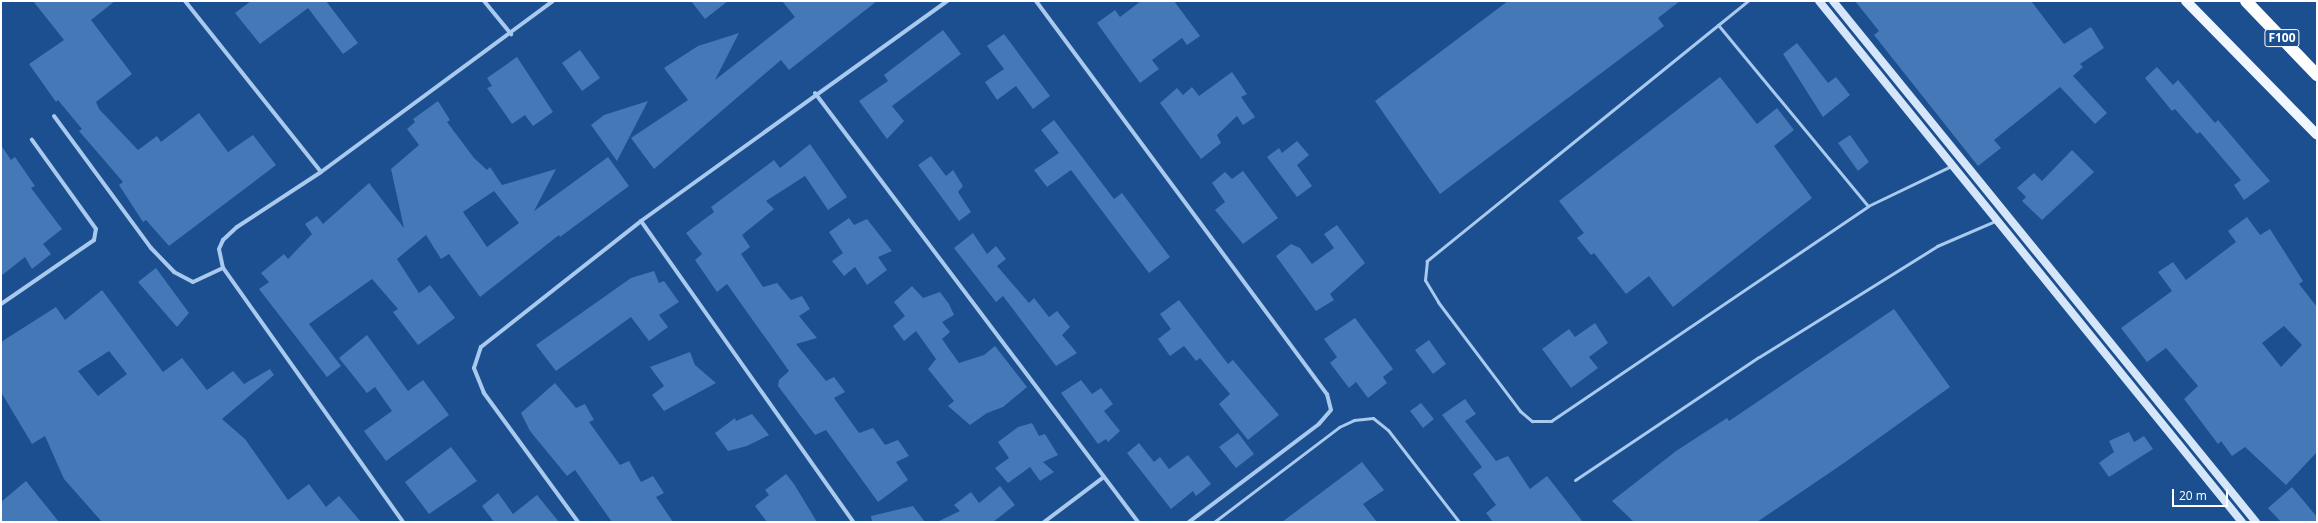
<!DOCTYPE html>
<style>
body{margin:0}
#map{position:relative;width:2318px;height:523px;overflow:hidden;background:#1b4f8f;font-family:"Open Sans",sans-serif}
div>[style]{position:absolute}
.building>*{inset:0;background:#4478b7}
.service>*{height:3px;margin:-1.5px;padding:0 1.5px;transform-origin:1.5px;border-radius:1.5px;background:#a9c9ee}
.minor>*{height:4px;margin:-2px;padding:0 2px;transform-origin:2px;border-radius:2px;background:#a9c9ee}
.secondary>*{height:8px;margin:-4px;padding:0 4px;transform-origin:4px;border-radius:4px;background:#d6e6fa}
.primary>*{height:10px;margin:-5px;padding:0 5px;transform-origin:5px;border-radius:5px;background:#f0f6ff}
.motorway>*{height:12px;margin:-6px;padding:0 6px;transform-origin:6px;border-radius:6px;background:#fff}
span{translate:-50% -50%;white-space:nowrap;text-align:center;line-height:1.15;-webkit-text-stroke:3.5px #1b4f8f;paint-order:stroke}
.shield-label span{padding:1px 3px;background:#1b4f8f;border:1px solid;border-radius:3px;-webkit-text-stroke-width:0}
.shield-label{font-size:12px;color:#fff;font-weight:700}
.frame{position:absolute;inset:0;border:2px solid #fff;pointer-events:none}
.scale{position:absolute;left:2172px;top:489px;width:56px;height:18px;box-sizing:border-box;border:2px solid #fff;border-top:0;padding-left:5px;font-size:12px;line-height:14px;white-space:nowrap;color:#fff;-webkit-text-stroke:3px #1b4f8f;paint-order:stroke}
</style>
<div id="map">
<div class="building">
<div style="clip-path:polygon(33px 1px,115px 1px,91px 20px,132px 74px,96px 102px,99px 109px,138px 150px,157px 136px,161px 142px,199px 113px,228px 152px,253px 135px,276px 165px,169px 246px,146px 220px,143px 222px,119px 185px,123px 182px,79px 131px,82px 129px,58px 100px,56px 102px,29px 64px,64px 40px)"></div>
<div style="clip-path:polygon(251px 1px,326px 1px,358px 43px,343px 54px,308px 8px,260px 44px,235px 13px)"></div>
<div style="clip-path:polygon(691px 1px,728px 1px,705px 19px)"></div>
<div style="clip-path:polygon(782px 1px,877px 1px,789px 70px,781px 60px,654px 169px,631px 138px,688px 100px,664px 68px,698px 46px,739px 33px,715px 80px,795px 17px)"></div>
<div style="clip-path:polygon(1141px 1px,1174px 1px,1200px 36px,1187px 45px,1182px 38px,1152px 60px,1159px 69px,1140px 83px,1097px 23px,1115px 10px,1120px 17px)"></div>
<div style="clip-path:polygon(1508px 1px,1680px 1px,1658px 18px,1664px 26px,1440px 194px,1375px 101px)"></div>
<div style="clip-path:polygon(1855px 1px,2031px 1px,2064px 44px,2091px 27px,2104px 48px,2080px 64px,2083px 67px,2073px 76px,2107px 113px,2095px 124px,2060px 87px,1994px 140px,2001px 148px,1978px 166px,1874px 35px,1879px 31px)"></div>
<div style="clip-path:polygon(943px 30px,961px 54px,892px 106px,904px 121px,887px 139px,859px 101px,888px 81px,884px 75px)"></div>
<div style="clip-path:polygon(1004px 34px,1050px 96px,1033px 109px,1016px 86px,997px 100px,985px 82px,1004px 69px,987px 46px)"></div>
<div style="clip-path:polygon(1797px 43px,1828px 83px,1836px 77px,1850px 95px,1823px 117px,1783px 54px)"></div>
<div style="clip-path:polygon(580px 50px,600px 78px,582px 91px,562px 63px)"></div>
<div style="clip-path:polygon(517px 57px,553px 112px,533px 126px,525px 115px,512px 124px,487px 88px,492px 86px,487px 78px)"></div>
<div style="clip-path:polygon(2157px 67px,2173px 85px,2178px 80px,2215px 123px,2218px 120px,2270px 181px,2244px 200px,2234px 185px,2241px 180px,2200px 132px,2197px 134px,2175px 109px,2172px 111px,2145px 78px)"></div>
<div style="clip-path:polygon(1232px 72px,1247px 94px,1241px 97px,1255px 117px,1243px 125px,1237px 116px,1217px 135px,1221px 143px,1201px 159px,1160px 103px,1177px 88px,1183px 95px,1192px 87px,1199px 96px)"></div>
<div style="clip-path:polygon(1720px 77px,1757px 124px,1777px 108px,1794px 130px,1774px 146px,1812px 198px,1673px 307px,1649px 276px,1626px 294px,1594px 253px,1591px 255px,1577px 238px,1584px 233px,1559px 201px)"></div>
<div style="clip-path:polygon(evenodd,438px 101px,450px 120px,447px 122px,474px 158px,487px 170px,490px 167px,502px 185px,556px 169px,534px 211px,608px 157px,629px 186px,560px 237px,559px 235px,480px 297px,449px 254px,441px 259px,426px 235px,397px 259px,419px 293px,430px 285px,455px 318px,418px 345px,393px 312px,398px 309px,372px 279px,309px 324px,341px 366px,327px 377px,259px 289px,269px 282px,261px 273px,284px 254px,288px 259px,312px 234px,305px 224px,317px 216px,323px 224px,369px 183px,404px 228px,391px 169px,419px 145px,407px 129px,415px 122px,413px 119px,438px 101px,494px 191px,519px 223px,487px 247px,463px 212px,494px 191px)"></div>
<div style="clip-path:polygon(648px 101px,617px 161px,591px 125px,604px 115px)"></div>
<div style="clip-path:polygon(1054px 120px,1114px 199px,1122px 193px,1170px 257px,1149px 273px,1071px 170px,1047px 187px,1034px 170px,1059px 153px,1041px 130px)"></div>
<div style="clip-path:polygon(1850px 135px,1869px 162px,1858px 171px,1838px 143px)"></div>
<div style="clip-path:polygon(1297px 141px,1309px 155px,1297px 165px,1312px 186px,1297px 197px,1267px 157px,1279px 148px,1282px 153px)"></div>
<div style="clip-path:polygon(810px 144px,847px 197px,828px 210px,805px 176px,766px 201px,774px 209px,742px 235px,750px 247px,741px 254px,763px 287px,777px 283px,791px 300px,802px 296px,810px 309px,799px 316px,817px 338px,796px 344px,826px 381px,834px 377px,845px 392px,834px 398px,859px 433px,873px 428px,885px 445px,898px 440px,909px 456px,896px 462px,908px 480px,878px 502px,826px 430px,815px 435px,778px 386px,779px 380px,789px 371px,727px 284px,717px 292px,695px 260px,702px 254px,686px 233px,714px 212px,711px 207px,774px 160px,780px 168px)"></div>
<div style="clip-path:polygon(1px 145px,11px 160px,15px 157px,35px 186px,31px 188px,62px 229px,43px 244px,51px 254px,32px 269px,25px 257px,1px 276px)"></div>
<div style="clip-path:polygon(2072px 150px,2094px 172px,2042px 220px,2022px 201px,2026px 197px,2017px 188px,2034px 173px,2042px 181px)"></div>
<div style="clip-path:polygon(931px 156px,946px 176px,953px 170px,963px 186px,958px 192px,971px 212px,959px 221px,918px 165px)"></div>
<div style="clip-path:polygon(1243px 171px,1278px 218px,1243px 244px,1215px 210px,1225px 202px,1212px 183px,1225px 172px,1232px 179px)"></div>
<div style="clip-path:polygon(evenodd,2247px 217px,2260px 235px,2270px 229px,2303px 281px,2299px 284px,2317px 307px,2317px 452px,2286px 485px,2245px 447px,2232px 456px,2221px 441px,2218px 444px,2184px 399px,2198px 386px,2172px 355px,2166px 348px,2147px 362px,2121px 328px,2172px 291px,2158px 272px,2173px 262px,2186px 280px,2236px 242px,2228px 231px,2247px 217px,2284px 326px,2302px 345px,2281px 367px,2262px 343px,2284px 326px)"></div>
<div style="clip-path:polygon(849px 218px,854px 225px,867px 219px,892px 251px,878px 257px,887px 270px,867px 285px,855px 267px,844px 276px,832px 261px,843px 253px,829px 232px)"></div>
<div style="clip-path:polygon(1337px 225px,1365px 263px,1330px 294px,1334px 300px,1316px 311px,1276px 256px,1291px 244px,1300px 248px,1312px 264px,1334px 248px,1324px 234px)"></div>
<div style="clip-path:polygon(973px 233px,987px 254px,996px 246px,1006px 259px,997px 266px,1029px 303px,1034px 298px,1049px 317px,1057px 311px,1070px 327px,1062px 335px,1077px 353px,1056px 366px,1003px 296px,996px 302px,954px 248px)"></div>
<div style="clip-path:polygon(156px 268px,189px 313px,177px 327px,138px 282px)"></div>
<div style="clip-path:polygon(654px 271px,659px 283px,664px 281px,679px 302px,659px 315px,668px 327px,649px 341px,631px 317px,556px 371px,536px 345px,631px 278px)"></div>
<div style="clip-path:polygon(912px 286px,923px 298px,940px 292px,949px 304px,954px 315px,942px 322px,950px 332px,942px 339px,959px 363px,984px 355px,995px 346px,1027px 387px,1003px 407px,987px 413px,970px 425px,948px 406px,954px 401px,928px 369px,936px 359px,916px 331px,904px 341px,893px 326px,905px 316px,894px 302px)"></div>
<div style="clip-path:polygon(evenodd,102px 290px,163px 372px,182px 358px,207px 390px,233px 371px,244px 384px,270px 369px,274px 375px,222px 419px,245px 439px,288px 500px,309px 484px,326px 507px,339px 496px,361px 522px,102px 522px,64px 479px,45px 436px,32px 444px,1px 392px,1px 342px,56px 307px,65px 320px,102px 290px,109px 351px,127px 374px,98px 396px,78px 371px,109px 351px)"></div>
<div style="clip-path:polygon(1179px 300px,1228px 364px,1233px 360px,1279px 415px,1248px 440px,1219px 404px,1230px 394px,1200px 358px,1196px 361px,1184px 346px,1170px 356px,1158px 339px,1171px 329px,1160px 314px)"></div>
<div style="clip-path:polygon(1894px 309px,1950px 387px,1844px 463px,1757px 522px,1634px 522px,1612px 501px,1676px 451px,1727px 418px,1729px 421px)"></div>
<div style="clip-path:polygon(1355px 318px,1393px 369px,1383px 377px,1387px 383px,1368px 398px,1356px 382px,1349px 388px,1330px 363px,1337px 357px,1324px 339px)"></div>
<div style="clip-path:polygon(1595px 323px,1608px 343px,1589px 357px,1598px 368px,1571px 388px,1542px 349px,1569px 329px,1575px 337px)"></div>
<div style="clip-path:polygon(367px 335px,408px 391px,423px 380px,449px 415px,386px 461px,364px 431px,392px 411px,375px 387px,367px 393px,339px 358px)"></div>
<div style="clip-path:polygon(1429px 340px,1446px 364px,1433px 374px,1415px 350px)"></div>
<div style="clip-path:polygon(690px 352px,695px 365px,716px 383px,664px 411px,652px 395px,664px 386px,650px 367px)"></div>
<div style="clip-path:polygon(1081px 380px,1092px 394px,1101px 388px,1113px 404px,1104px 411px,1120px 431px,1108px 442px,1106px 439px,1098px 444px,1061px 393px)"></div>
<div style="clip-path:polygon(555px 383px,576px 408px,585px 404px,594px 420px,589px 422px,620px 465px,629px 461px,641px 482px,653px 476px,664px 493px,656px 497px,673px 522px,612px 522px,575px 470px,567px 476px,530px 431px,521px 413px)"></div>
<div style="clip-path:polygon(1465px 399px,1476px 414px,1465px 421px,1496px 461px,1508px 456px,1530px 489px,1547px 476px,1583px 522px,1493px 522px,1486px 513px,1496px 505px,1473px 474px,1482px 467px,1442px 415px)"></div>
<div style="clip-path:polygon(1421px 403px,1434px 419px,1423px 428px,1410px 411px)"></div>
<div style="clip-path:polygon(752px 414px,769px 435px,747px 446px,728px 451px,715px 433px,735px 418px,736px 421px)"></div>
<div style="clip-path:polygon(1032px 423px,1039px 436px,1045px 434px,1058px 455px,1043px 462px,1054px 472px,1040px 481px,1030px 467px,1008px 483px,995px 468px,1009px 458px,998px 442px,1018px 427px)"></div>
<div style="clip-path:polygon(2129px 432px,2134px 442px,2144px 436px,2153px 449px,2109px 477px,2099px 463px,2114px 452px,2109px 441px)"></div>
<div style="clip-path:polygon(1238px 433px,1254px 454px,1236px 468px,1219px 447px)"></div>
<div style="clip-path:polygon(1139px 443px,1154px 462px,1160px 457px,1169px 469px,1188px 455px,1211px 484px,1196px 496px,1193px 491px,1171px 509px,1127px 453px)"></div>
<div style="clip-path:polygon(451px 447px,477px 481px,429px 514px,405px 482px)"></div>
<div style="clip-path:polygon(1362px 462px,1384px 490px,1363px 504px,1377px 522px,1282px 522px)"></div>
<div style="clip-path:polygon(786px 474px,794px 484px,817px 522px,767px 522px,755px 506px,769px 495px,765px 490px)"></div>
<div style="clip-path:polygon(26px 481px,59px 522px,1px 522px,1px 502px)"></div>
<div style="clip-path:polygon(1000px 486px,1015px 505px,993px 522px,937px 522px,960px 511px,954px 505px,971px 492px,979px 503px)"></div>
<div style="clip-path:polygon(2292px 487px,2317px 517px,2317px 522px,2281px 522px,2268px 508px)"></div>
<div style="clip-path:polygon(498px 493px,513px 514px,537px 495px,559px 522px,494px 522px,482px 506px)"></div>
<div style="clip-path:polygon(913px 506px,925px 522px,872px 522px,871px 516px)"></div>
</div>
<div class="service">
<div style="left:1718px;top:25px;width:38px;rotate:-39deg"></div>
<div style="left:1868px;top:206px;width:235px;rotate:-129.6deg"></div>
<div style="left:1718px;top:25px;width:375px;rotate:141deg"></div>
<div style="left:1427px;top:261px;width:19px;rotate:96deg"></div>
<div style="left:1425px;top:280px;width:26px;rotate:59deg"></div>
<div style="left:1438px;top:302px;width:136px;rotate:53deg"></div>
<div style="left:1520px;top:411px;width:16px;rotate:40deg"></div>
<div style="left:1532px;top:421px;width:19px"></div>
<div style="left:1551px;top:421px;width:383px;rotate:-34.1deg"></div>
<div style="left:1868px;top:206px;width:92px;rotate:-25.7deg"></div>
<div style="left:1575px;top:480px;width:221px;rotate:-33.8deg"></div>
<div style="left:1759px;top:357px;width:210px;rotate:-31.9deg"></div>
<div style="left:1937px;top:246px;width:63px;rotate:-23.3deg"></div>
<div style="left:1214px;top:522px;width:157px;rotate:-37.2deg"></div>
<div style="left:1339px;top:427px;width:17px;rotate:-25deg"></div>
<div style="left:1354px;top:420px;width:19px;rotate:-6deg"></div>
<div style="left:1373px;top:418px;width:19px;rotate:39deg"></div>
<div style="left:1388px;top:430px;width:116px;rotate:52.3deg"></div>
</div>
<div class="minor">
<div style="left:185px;top:1px;width:218px;rotate:51.5deg"></div>
<div style="left:484px;top:1px;width:43px;rotate:50.7deg"></div>
<div style="left:1036px;top:1px;width:489px;rotate:53.5deg"></div>
<div style="left:1327px;top:394px;width:16px;rotate:76deg"></div>
<div style="left:1331px;top:410px;width:18px;rotate:131deg"></div>
<div style="left:1319px;top:424px;width:163px;rotate:143deg"></div>
<div style="left:815px;top:93px;width:537px;rotate:53.02deg"></div>
<div style="left:54px;top:116px;width:164px;rotate:53.7deg"></div>
<div style="left:151px;top:248px;width:33px;rotate:46deg"></div>
<div style="left:174px;top:272px;width:21px;rotate:28deg"></div>
<div style="left:193px;top:282px;width:33px;rotate:-25deg"></div>
<div style="left:641px;top:221px;width:368px;rotate:54.8deg"></div>
<div style="left:1px;top:304px;width:113px;rotate:-34.5deg"></div>
<div style="left:94px;top:240px;width:11px;rotate:-80deg"></div>
<div style="left:96px;top:229px;width:110px;rotate:-125.7deg"></div>
<div style="left:403px;top:522px;width:311px;rotate:-125.3deg"></div>
<div style="left:223px;top:268px;width:19px;rotate:-102deg"></div>
<div style="left:219px;top:249px;width:10px;rotate:-66deg"></div>
<div style="left:223px;top:240px;width:19px;rotate:-43deg"></div>
<div style="left:237px;top:227px;width:100px;rotate:-33.2deg"></div>
<div style="left:321px;top:172px;width:288px;rotate:-36.4deg"></div>
<div style="left:578px;top:522px;width:160px;rotate:-126.1deg"></div>
<div style="left:484px;top:393px;width:27px;rotate:-112deg"></div>
<div style="left:474px;top:368px;width:22px;rotate:-72deg"></div>
<div style="left:481px;top:347px;width:204px;rotate:-38.2deg"></div>
<div style="left:641px;top:221px;width:377px;rotate:-35.7deg"></div>
<div style="left:1044px;top:522px;width:75px;rotate:-36.9deg"></div>
</div>
<div class="secondary">
<div style="left:1819px;top:1px;width:671px;rotate:50.93deg"></div>
<div style="left:1833px;top:1px;width:671px;rotate:50.93deg"></div>
</div>
<div class="primary">
<div style="left:2186px;top:1px;width:187px;rotate:45.6deg"></div>
</div>
<div class="motorway">
<div style="left:2246px;top:1px;width:103px;rotate:46.2deg"></div>
</div>
<div class="shield-label">
<span style="left:2282px;top:38px">F100</span>
</div>
<div class="frame"></div>
<div class="scale">20 m</div>
</div>
